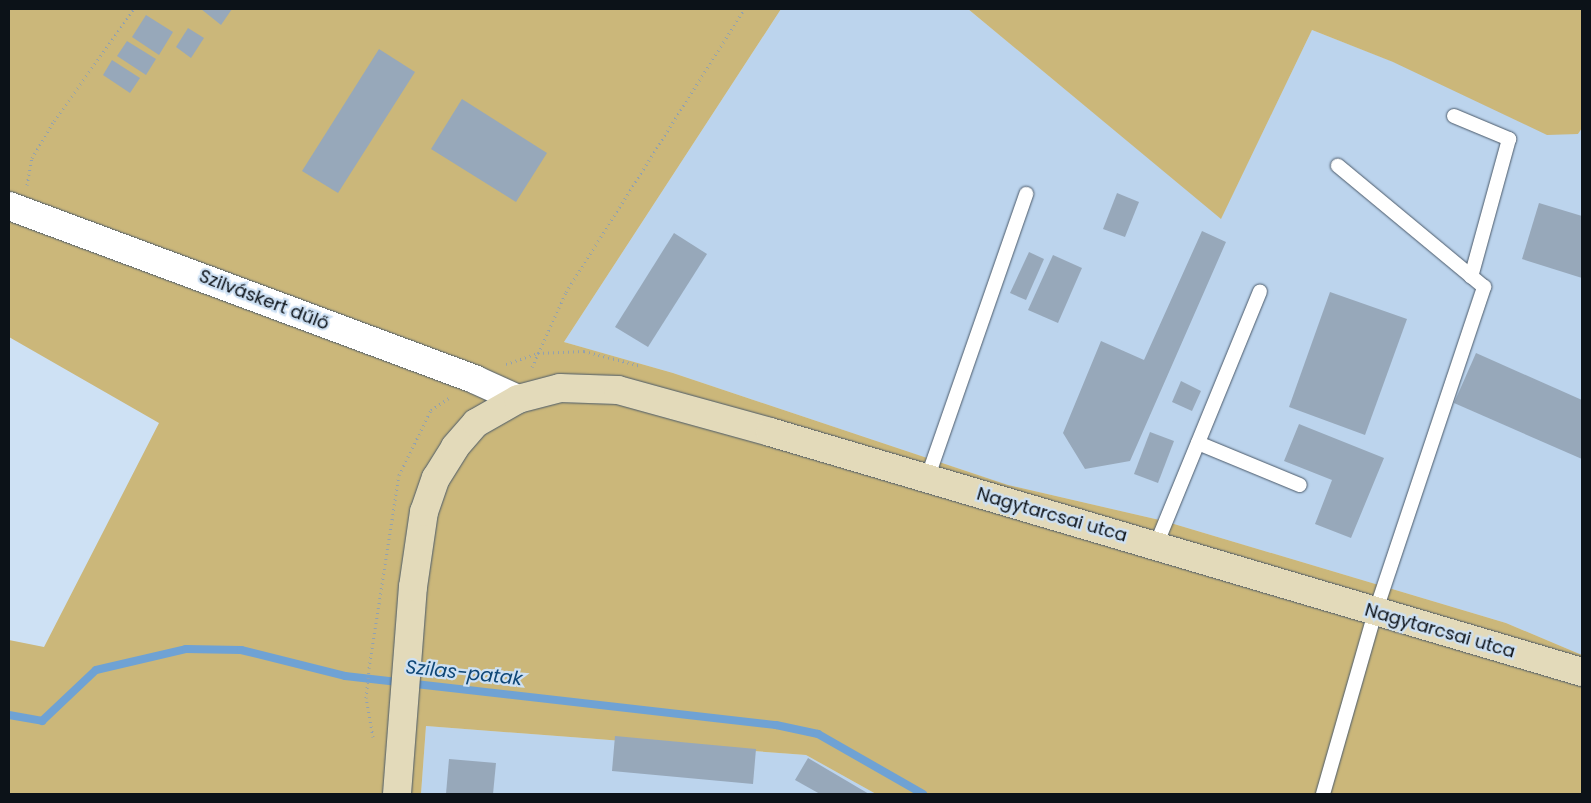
<!DOCTYPE html>
<meta charset="utf-8">
<style>
body{margin:0}
#map{position:relative;width:1591px;height:803px;overflow:hidden;background:#cee1f4;font-family:Poppins,sans-serif}
div>[style]{position:absolute}
.built>*{inset:0;background:#bcd4ed}
.green>*{inset:0;background:#cbb77a}
.stream>*{height:8px;margin:-4px;padding:0 4px;transform-origin:4px;border-radius:4px;background:#6fa2d4}
.building>*{inset:0;background:#97a8ba}
.path>*{height:3px;margin-top:-1.5px;transform-origin:0;background:repeating-linear-gradient(90deg,#92a1b0 0 1px,transparent 0 5px)}
.roads{filter:drop-shadow(0 0 1px #4a5969) drop-shadow(0 0 1px #4a5969)}
.lane>*{height:14px;margin:-7px;padding:0 7px;transform-origin:7px;border-radius:7px;background:#fff}
.street>*{height:28px;margin:-14px;padding:0 14px;transform-origin:14px;border-radius:14px;background:#fff}
.secondary>*{height:28px;margin:-14px;padding:0 14px;transform-origin:14px;border-radius:14px;background:#e3daba}
span{translate:-50% -50%;white-space:nowrap;text-align:center;line-height:1.15;-webkit-text-stroke:4.5px #cee1f4;paint-order:stroke}
.street-label{font-size:18px;color:#0c1218}
.water-label{font-size:19px;color:#0f4776;font-style:italic}
.frame{position:absolute;inset:0;border:10px solid #0c1218;pointer-events:none}
</style>
<div id="map">
<div class="built">
<div style="clip-path:polygon(781px 9px,968px 9px,1221px 218px,1312px 30px,1578px 134px,1582px 128px,1582px 655px,1506px 623px,1164px 521px,1008px 485px,673px 373px,564px 342px)"></div>
<div style="clip-path:polygon(426px 726px,806px 755px,876px 794px,421px 794px)"></div>
</div>
<div class="green">
<div style="clip-path:polygon(9px 9px,781px 9px,564px 342px,673px 373px,1008px 485px,1164px 521px,1506px 623px,1582px 655px,1582px 794px,876px 794px,806px 755px,426px 726px,421px 794px,9px 794px,9px 640px,44px 647px,159px 423px,9px 337px)"></div>
<div style="clip-path:polygon(968px 9px,1582px 9px,1582px 128px,1578px 134px,1547px 135px,1393px 62px,1312px 30px,1221px 219px)"></div>
</div>
<div class="stream">
<div style="left:9px;top:715px;width:34px;rotate:10deg"></div>
<div style="left:42px;top:721px;width:74px;rotate:-43.4deg"></div>
<div style="left:96px;top:670px;width:92px;rotate:-13.1deg"></div>
<div style="left:186px;top:649px;width:55px;rotate:1deg"></div>
<div style="left:241px;top:650px;width:107px;rotate:14deg"></div>
<div style="left:345px;top:676px;width:434px;rotate:6.5deg"></div>
<div style="left:776px;top:725px;width:43px;rotate:12.1deg"></div>
<div style="left:818px;top:734px;width:121px;rotate:29.7deg"></div>
</div>
<div class="building">
<div style="clip-path:polygon(201px 9px,232px 9px,221px 25px)"></div>
<div style="clip-path:polygon(146px 15px,173px 32px,159px 55px,132px 37px)"></div>
<div style="clip-path:polygon(188px 28px,204px 38px,191px 58px,176px 47px)"></div>
<div style="clip-path:polygon(127px 41px,156px 59px,146px 75px,117px 56px)"></div>
<div style="clip-path:polygon(379px 49px,415px 72px,338px 193px,302px 171px)"></div>
<div style="clip-path:polygon(112px 60px,140px 78px,130px 93px,103px 75px)"></div>
<div style="clip-path:polygon(462px 99px,547px 153px,516px 202px,431px 149px)"></div>
<div style="clip-path:polygon(1117px 193px,1139px 202px,1125px 237px,1103px 229px)"></div>
<div style="clip-path:polygon(1539px 203px,1582px 216px,1582px 278px,1522px 259px)"></div>
<div style="clip-path:polygon(1202px 231px,1226px 242px,1130px 461px,1085px 469px,1063px 433px,1101px 341px,1144px 360px)"></div>
<div style="clip-path:polygon(674px 233px,707px 254px,648px 347px,615px 327px)"></div>
<div style="clip-path:polygon(1029px 252px,1044px 259px,1026px 300px,1010px 293px)"></div>
<div style="clip-path:polygon(1053px 255px,1082px 268px,1058px 323px,1028px 310px)"></div>
<div style="clip-path:polygon(1330px 292px,1407px 319px,1365px 435px,1289px 407px)"></div>
<div style="clip-path:polygon(1476px 353px,1582px 400px,1582px 459px,1454px 403px)"></div>
<div style="clip-path:polygon(1181px 381px,1201px 391px,1192px 411px,1172px 402px)"></div>
<div style="clip-path:polygon(1299px 424px,1384px 458px,1351px 538px,1315px 524px,1332px 480px,1284px 461px)"></div>
<div style="clip-path:polygon(1150px 432px,1174px 441px,1158px 483px,1134px 474px)"></div>
<div style="clip-path:polygon(615px 736px,756px 749px,753px 784px,612px 771px)"></div>
<div style="clip-path:polygon(808px 758px,869px 794px,820px 794px,795px 780px)"></div>
<div style="clip-path:polygon(449px 759px,496px 763px,493px 794px,446px 794px)"></div>
</div>
<div class="path">
<div style="left:27px;top:185px;width:27px;rotate:-80deg"></div>
<div style="left:32px;top:158px;width:43px;rotate:-59.3deg"></div>
<div style="left:54px;top:121px;width:138px;rotate:-54.5deg"></div>
<div style="left:506px;top:364px;width:34px;rotate:-19deg"></div>
<div style="left:538px;top:353px;width:46px;rotate:-2.5deg"></div>
<div style="left:584px;top:351px;width:59px;rotate:14.7deg"></div>
<div style="left:532px;top:367px;width:82px;rotate:-65.6deg"></div>
<div style="left:566px;top:292px;width:334px;rotate:-57.8deg"></div>
<div style="left:373px;top:737px;width:40px;rotate:-100deg"></div>
<div style="left:366px;top:698px;width:30px;rotate:-84deg"></div>
<div style="left:369px;top:668px;width:195px;rotate:-81.2deg"></div>
<div style="left:399px;top:475px;width:72px;rotate:-63.8deg"></div>
<div style="left:431px;top:410px;width:22px;rotate:-34deg"></div>
</div>
<div class="roads">
<div class="lane">
<div style="left:1454px;top:116px;width:60px;rotate:22.7deg"></div>
<div style="left:1509px;top:139px;width:143px;rotate:105.4deg"></div>
<div style="left:1198px;top:443px;width:110px;rotate:22.4deg"></div>
<div style="left:927px;top:479px;width:302px;rotate:-70.8deg"></div>
<div style="left:1156px;top:545px;width:274px;rotate:-67.7deg"></div>
<div style="left:1323px;top:794px;width:188px;rotate:-74deg"></div>
<div style="left:1375px;top:613px;width:344px;rotate:-71.5deg"></div>
<div style="left:1484px;top:287px;width:190px;rotate:-140.3deg"></div>
</div>
<div class="street">
<div style="left:9px;top:206px;width:498px;rotate:20.4deg"></div>
<div style="left:476px;top:380px;width:46px;rotate:24.3deg"></div>
</div>
<div class="secondary">
<div style="left:397px;top:794px;width:208px;rotate:-85.6deg"></div>
<div style="left:413px;top:587px;width:76px;rotate:-81.7deg"></div>
<div style="left:424px;top:512px;width:36px;rotate:-71deg"></div>
<div style="left:436px;top:478px;width:36px;rotate:-58deg"></div>
<div style="left:455px;top:447px;width:32px;rotate:-49deg"></div>
<div style="left:476px;top:423px;width:48px;rotate:-29.7deg"></div>
<div style="left:518px;top:399px;width:43px;rotate:-14.7deg"></div>
<div style="left:560px;top:388px;width:58px;rotate:2deg"></div>
<div style="left:618px;top:390px;width:158px;rotate:15.4deg"></div>
<div style="left:770px;top:432px;width:847px;rotate:16.47deg"></div>
</div>
</div>
<div class="street-label">
<span style="left:264px;top:300px;rotate:21deg">Szilváskert dűlő</span>
<span style="left:1052px;top:515px;rotate:16deg">Nagytarcsai utca</span>
<span style="left:1440px;top:631px;rotate:16deg">Nagytarcsai utca</span>
</div>
<div class="water-label">
<span style="left:464px;top:673px;rotate:6deg">Szilas-patak</span>
</div>
<div class="frame"></div>
</div>
